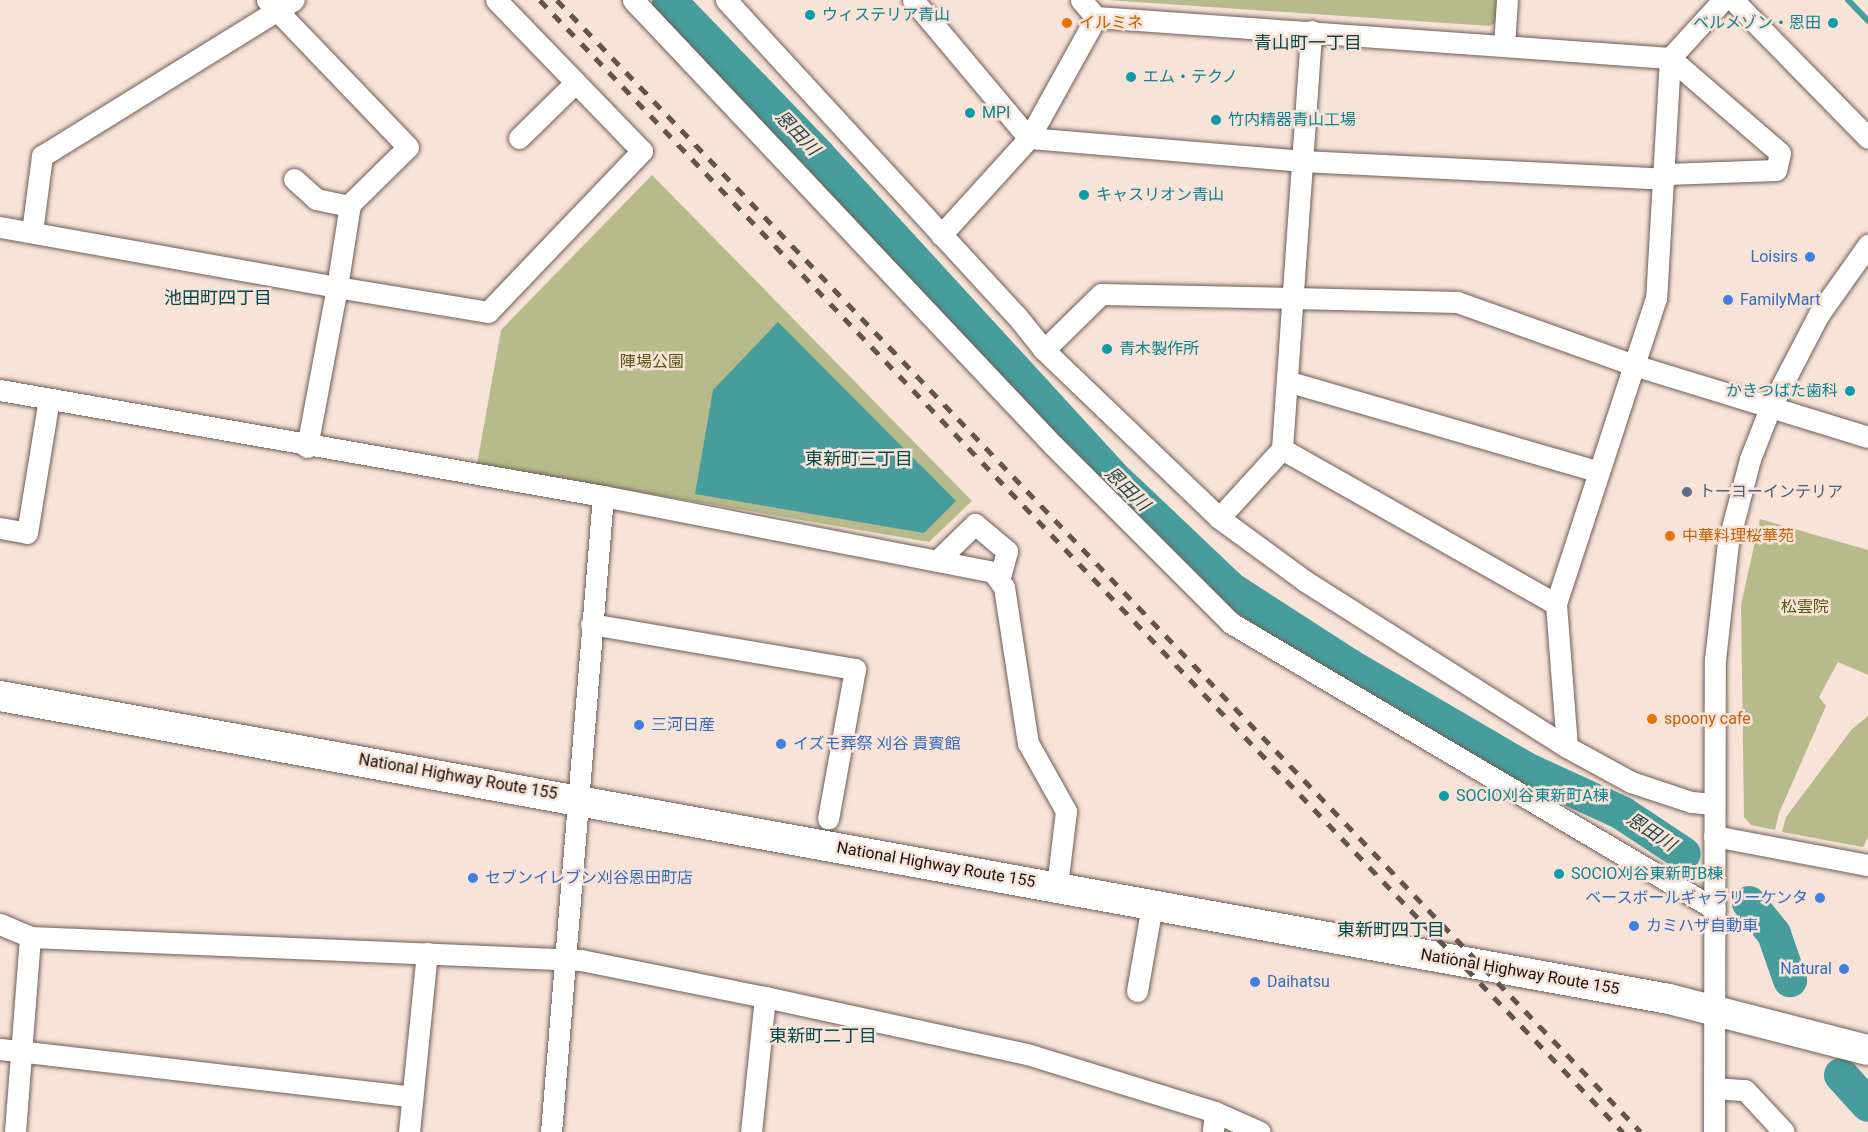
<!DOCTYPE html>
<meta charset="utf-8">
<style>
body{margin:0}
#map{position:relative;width:1868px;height:1132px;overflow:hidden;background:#f8e3d9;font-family:Roboto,"Noto Sans JP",sans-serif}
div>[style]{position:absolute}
.green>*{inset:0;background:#b7ba8b}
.water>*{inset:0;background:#479c9c}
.stream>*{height:6px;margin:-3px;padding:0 3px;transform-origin:3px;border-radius:3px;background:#479c9c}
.river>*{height:34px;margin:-17px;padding:0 17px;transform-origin:17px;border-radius:17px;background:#479c9c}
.roads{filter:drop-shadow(0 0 2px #6e5d54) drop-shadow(0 0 2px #6e5d54)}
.minor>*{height:21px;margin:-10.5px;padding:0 10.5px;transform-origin:10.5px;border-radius:10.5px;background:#fff}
.highway>*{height:30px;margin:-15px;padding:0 15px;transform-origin:15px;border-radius:15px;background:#fff}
.rail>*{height:4.5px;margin-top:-2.25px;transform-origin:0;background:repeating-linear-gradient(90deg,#60554f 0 10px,transparent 0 20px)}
.dots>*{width:16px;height:16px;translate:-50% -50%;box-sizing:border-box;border:3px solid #f8e3d9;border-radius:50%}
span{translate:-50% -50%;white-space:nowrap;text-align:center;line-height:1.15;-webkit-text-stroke:5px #f8e3d9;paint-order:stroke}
.culture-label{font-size:16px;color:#0d838f}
.left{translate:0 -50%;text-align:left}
.right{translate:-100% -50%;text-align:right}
.food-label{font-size:16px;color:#c56008}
.shop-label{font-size:16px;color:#366cbe}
.park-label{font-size:16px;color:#555710}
.service-label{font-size:16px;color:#4e5e75}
.street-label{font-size:16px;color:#16100c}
.neighbourhood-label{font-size:18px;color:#05484c}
.water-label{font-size:18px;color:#214848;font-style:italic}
</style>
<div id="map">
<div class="green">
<div style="clip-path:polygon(1108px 0,1502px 0,1501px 19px,1490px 26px)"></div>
<div style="clip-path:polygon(652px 175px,972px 501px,929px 542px,477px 464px,501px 330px)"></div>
<div style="clip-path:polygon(1760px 519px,1868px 550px,1868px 675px,1838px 662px,1819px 697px,1826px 706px,1779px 813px,1775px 830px,1751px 825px,1744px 817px,1741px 605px)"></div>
<div style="clip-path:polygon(1868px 716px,1868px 837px,1863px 847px,1782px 832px,1786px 817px,1852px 729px)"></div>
</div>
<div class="water">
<div style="clip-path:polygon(778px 322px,956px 501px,924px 533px,695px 494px,713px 390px)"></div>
</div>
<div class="stream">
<div style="left:1848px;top:0;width:29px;rotate:46deg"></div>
</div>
<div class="river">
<div style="left:669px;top:0;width:216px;rotate:46.1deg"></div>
<div style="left:819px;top:156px;width:432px;rotate:47.5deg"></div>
<div style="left:1111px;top:475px;width:166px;rotate:43.5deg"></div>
<div style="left:1231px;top:589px;width:142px;rotate:32.9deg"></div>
<div style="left:1350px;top:666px;width:204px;rotate:30.3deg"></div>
<div style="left:1526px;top:769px;width:106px;rotate:24.6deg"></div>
<div style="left:1622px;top:813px;width:74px;rotate:33.5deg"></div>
<div style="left:1749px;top:903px;width:40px;rotate:51deg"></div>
<div style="left:1774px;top:934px;width:49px;rotate:70.8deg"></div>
<div style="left:1841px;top:1075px;width:40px;rotate:48deg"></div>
</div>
<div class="roads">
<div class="minor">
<div style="left:633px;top:0;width:612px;rotate:46.66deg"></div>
<div style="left:1053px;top:445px;width:252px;rotate:45deg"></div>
<div style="left:1231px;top:623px;width:562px;rotate:30.58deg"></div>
<div style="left:726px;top:0;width:428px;rotate:47.4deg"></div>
<div style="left:1016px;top:315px;width:45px;rotate:51.3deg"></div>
<div style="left:1044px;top:350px;width:243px;rotate:43.8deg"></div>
<div style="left:1219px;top:518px;width:107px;rotate:36.2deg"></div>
<div style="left:1305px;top:581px;width:310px;rotate:32.4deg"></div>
<div style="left:1567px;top:747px;width:73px;rotate:28.7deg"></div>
<div style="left:1631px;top:782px;width:63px;rotate:18.4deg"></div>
<div style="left:1691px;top:802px;width:23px;rotate:5deg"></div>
<div style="left:913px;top:0;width:180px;rotate:50deg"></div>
<div style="left:1029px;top:138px;width:138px;rotate:-61deg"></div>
<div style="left:1081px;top:0;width:23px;rotate:49deg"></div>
<div style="left:1096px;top:17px;width:575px;rotate:4.09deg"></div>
<div style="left:1670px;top:58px;width:145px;rotate:40.8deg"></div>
<div style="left:1780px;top:153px;width:17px;rotate:103deg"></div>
<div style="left:1776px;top:170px;width:110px;rotate:177.9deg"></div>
<div style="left:1723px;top:0;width:79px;rotate:132.4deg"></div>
<div style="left:1670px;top:58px;width:240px;rotate:93.3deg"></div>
<div style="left:1656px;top:298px;width:71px;rotate:108.2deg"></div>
<div style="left:1634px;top:365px;width:245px;rotate:17.1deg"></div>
<div style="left:1733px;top:0;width:193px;rotate:45.6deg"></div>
<div style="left:1504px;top:46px;width:46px;rotate:-86.3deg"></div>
<div style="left:519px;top:138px;width:77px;rotate:-44.5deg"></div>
<div style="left:294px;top:179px;width:30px;rotate:42deg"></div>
<div style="left:316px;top:199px;width:35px;rotate:12deg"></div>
<div style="left:0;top:227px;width:342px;rotate:10.1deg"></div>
<div style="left:337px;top:287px;width:84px;rotate:-81.1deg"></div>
<div style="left:350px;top:204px;width:81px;rotate:-44.5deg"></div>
<div style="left:408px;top:147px;width:204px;rotate:-133.8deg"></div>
<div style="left:32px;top:232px;width:77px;rotate:-82.5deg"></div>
<div style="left:42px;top:156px;width:296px;rotate:-31.8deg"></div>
<div style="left:941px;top:235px;width:131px;rotate:-47.8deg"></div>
<div style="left:1029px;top:138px;width:274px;rotate:4.8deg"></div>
<div style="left:1302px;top:161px;width:363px;rotate:2.8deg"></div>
<div style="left:1044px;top:350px;width:80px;rotate:-44.5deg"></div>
<div style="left:1101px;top:294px;width:193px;rotate:1.2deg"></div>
<div style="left:1294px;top:298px;width:163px;rotate:1.4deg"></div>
<div style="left:1457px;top:302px;width:188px;rotate:19.6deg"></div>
<div style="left:1634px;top:365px;width:251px;rotate:108.1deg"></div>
<div style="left:1556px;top:604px;width:143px;rotate:85.6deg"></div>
<div style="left:1290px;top:382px;width:320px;rotate:16.2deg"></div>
<div style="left:0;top:390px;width:612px;rotate:9.97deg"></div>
<div style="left:603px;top:496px;width:638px;rotate:94.67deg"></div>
<div style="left:307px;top:447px;width:163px;rotate:-79.4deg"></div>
<div style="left:337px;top:287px;width:153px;rotate:9.4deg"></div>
<div style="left:488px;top:312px;width:223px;rotate:-46.3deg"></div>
<div style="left:642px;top:151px;width:210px;rotate:-134deg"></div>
<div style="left:1282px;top:449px;width:315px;rotate:29.5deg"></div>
<div style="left:603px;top:496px;width:397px;rotate:11deg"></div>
<div style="left:993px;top:572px;width:19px;rotate:54deg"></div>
<div style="left:1004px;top:587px;width:158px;rotate:81.3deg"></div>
<div style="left:1028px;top:743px;width:78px;rotate:60.8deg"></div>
<div style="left:1066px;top:811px;width:77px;rotate:96.8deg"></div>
<div style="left:1219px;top:518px;width:93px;rotate:-47.6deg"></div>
<div style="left:1282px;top:449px;width:419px;rotate:-86deg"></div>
<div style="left:0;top:528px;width:27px;rotate:10deg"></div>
<div style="left:27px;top:533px;width:136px;rotate:-80.7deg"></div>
<div style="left:937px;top:561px;width:53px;rotate:-44.2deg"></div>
<div style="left:975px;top:524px;width:42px;rotate:40.2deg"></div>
<div style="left:1007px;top:551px;width:28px;rotate:105deg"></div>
<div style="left:591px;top:624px;width:268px;rotate:9.7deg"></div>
<div style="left:855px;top:669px;width:152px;rotate:100.2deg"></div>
<div style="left:1714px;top:836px;width:157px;rotate:10.7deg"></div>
<div style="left:0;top:924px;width:33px;rotate:23deg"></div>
<div style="left:30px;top:937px;width:551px;rotate:2.39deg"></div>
<div style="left:581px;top:960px;width:188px;rotate:11.4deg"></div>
<div style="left:765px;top:997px;width:136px;rotate:95.9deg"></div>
<div style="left:1137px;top:991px;width:87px;rotate:-80.1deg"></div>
<div style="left:765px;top:997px;width:268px;rotate:12.3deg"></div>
<div style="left:1027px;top:1054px;width:197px;rotate:17.1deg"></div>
<div style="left:1215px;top:1112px;width:20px;rotate:96deg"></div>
<div style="left:0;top:1049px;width:415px;rotate:6.6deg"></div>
<div style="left:1714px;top:1088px;width:31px;rotate:4deg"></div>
<div style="left:1745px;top:1090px;width:57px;rotate:47.1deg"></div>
<div style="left:1215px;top:1112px;width:49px;rotate:24deg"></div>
<div style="left:15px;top:1132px;width:196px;rotate:-85.6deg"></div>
<div style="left:409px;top:1132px;width:180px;rotate:-84.3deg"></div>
<div style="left:1714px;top:1132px;width:472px;rotate:-89.9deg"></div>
<div style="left:1715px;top:660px;width:118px;rotate:-83.7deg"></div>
<div style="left:1728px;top:543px;width:87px;rotate:-75.3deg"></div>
<div style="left:1750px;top:459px;width:55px;rotate:-68.6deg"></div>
<div style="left:1770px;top:408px;width:106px;rotate:-62.5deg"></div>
<div style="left:1819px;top:314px;width:85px;rotate:-54.6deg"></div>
</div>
<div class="highway">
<div style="left:0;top:696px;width:1696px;rotate:10.29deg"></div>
<div style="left:1669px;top:999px;width:205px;rotate:14.4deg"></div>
</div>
</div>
<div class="rail">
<div style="left:540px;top:0;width:1567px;rotate:46.27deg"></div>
<div style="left:557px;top:0;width:1567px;rotate:46.24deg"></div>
</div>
<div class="dots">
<div style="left:810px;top:15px;background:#0f9aa8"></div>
<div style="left:1067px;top:23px;background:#e8710a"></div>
<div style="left:1833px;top:23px;background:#0f9aa8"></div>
<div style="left:1131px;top:77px;background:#0f9aa8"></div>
<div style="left:970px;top:113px;background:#0f9aa8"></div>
<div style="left:1216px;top:120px;background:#0f9aa8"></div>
<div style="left:1084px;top:195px;background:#0f9aa8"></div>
<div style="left:1810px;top:257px;background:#3f7fe0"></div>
<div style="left:1728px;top:300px;background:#3f7fe0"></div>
<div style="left:1107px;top:349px;background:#0f9aa8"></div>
<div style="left:1850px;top:391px;background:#0f9aa8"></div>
<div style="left:1687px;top:492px;background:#5c6f8a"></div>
<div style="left:1670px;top:536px;background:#e8710a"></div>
<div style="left:1652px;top:719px;background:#e8710a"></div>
<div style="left:639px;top:725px;background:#3f7fe0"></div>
<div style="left:781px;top:744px;background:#3f7fe0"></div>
<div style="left:1444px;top:796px;background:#0f9aa8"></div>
<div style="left:1559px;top:874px;background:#0f9aa8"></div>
<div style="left:473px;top:878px;background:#3f7fe0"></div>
<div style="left:1820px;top:898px;background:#3f7fe0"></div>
<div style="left:1634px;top:926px;background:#3f7fe0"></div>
<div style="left:1844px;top:969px;background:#3f7fe0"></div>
<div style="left:1255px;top:982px;background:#3f7fe0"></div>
</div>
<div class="culture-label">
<span class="left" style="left:822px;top:15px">ウィステリア青山</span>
<span class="right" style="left:1821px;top:23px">ベルメゾン・恩田</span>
<span class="left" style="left:1143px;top:77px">エム・テクノ</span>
<span class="left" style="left:982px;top:113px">MPI</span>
<span class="left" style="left:1228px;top:120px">竹内精器青山工場</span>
<span class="left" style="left:1096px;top:195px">キャスリオン青山</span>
<span class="left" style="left:1119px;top:349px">青木製作所</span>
<span class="right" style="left:1838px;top:391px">かきつばた歯科</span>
<span class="left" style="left:1456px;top:796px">SOCIO刈谷東新町A棟</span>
<span class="left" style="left:1571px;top:874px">SOCIO刈谷東新町B棟</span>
</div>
<div class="food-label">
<span class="left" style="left:1079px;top:23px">イルミネ</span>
<span class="left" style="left:1682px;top:536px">中華料理桜華苑</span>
<span class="left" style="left:1664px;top:719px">spoony cafe</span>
</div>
<div class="shop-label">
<span class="right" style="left:1798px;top:257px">Loisirs</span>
<span class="left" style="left:1740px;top:300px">FamilyMart</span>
<span class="left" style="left:651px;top:725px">三河日産</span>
<span class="left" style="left:793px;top:744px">イズモ葬祭 刈谷 貴賓館</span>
<span class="left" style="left:485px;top:878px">セブンイレブン刈谷恩田町店</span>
<span class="right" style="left:1808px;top:898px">ベースボールギャラリーケンタ</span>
<span class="left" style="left:1646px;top:926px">カミハザ自動車</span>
<span class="right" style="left:1832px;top:969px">Natural</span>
<span class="left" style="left:1267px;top:982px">Daihatsu</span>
</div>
<div class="park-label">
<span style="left:652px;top:362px">陣場公園</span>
<span style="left:1805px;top:607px">松雲院</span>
</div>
<div class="service-label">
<span class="left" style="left:1699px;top:492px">トーヨーインテリア</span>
</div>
<div class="street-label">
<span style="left:458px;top:777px;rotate:10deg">National Highway Route 155</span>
<span style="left:936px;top:865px;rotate:10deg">National Highway Route 155</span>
<span style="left:1520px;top:972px;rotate:10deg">National Highway Route 155</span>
</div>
<div class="neighbourhood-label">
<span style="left:1308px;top:43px">青山町一丁目</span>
<span style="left:218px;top:298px">池田町四丁目</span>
<span style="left:859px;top:459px">東新町三丁目</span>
<span style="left:1391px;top:930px">東新町四丁目</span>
<span style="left:823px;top:1036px">東新町二丁目</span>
</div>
<div class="water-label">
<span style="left:797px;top:133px;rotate:46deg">恩田川</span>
<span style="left:1127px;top:489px;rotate:44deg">恩田川</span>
<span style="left:1651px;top:832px;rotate:33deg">恩田川</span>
</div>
</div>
